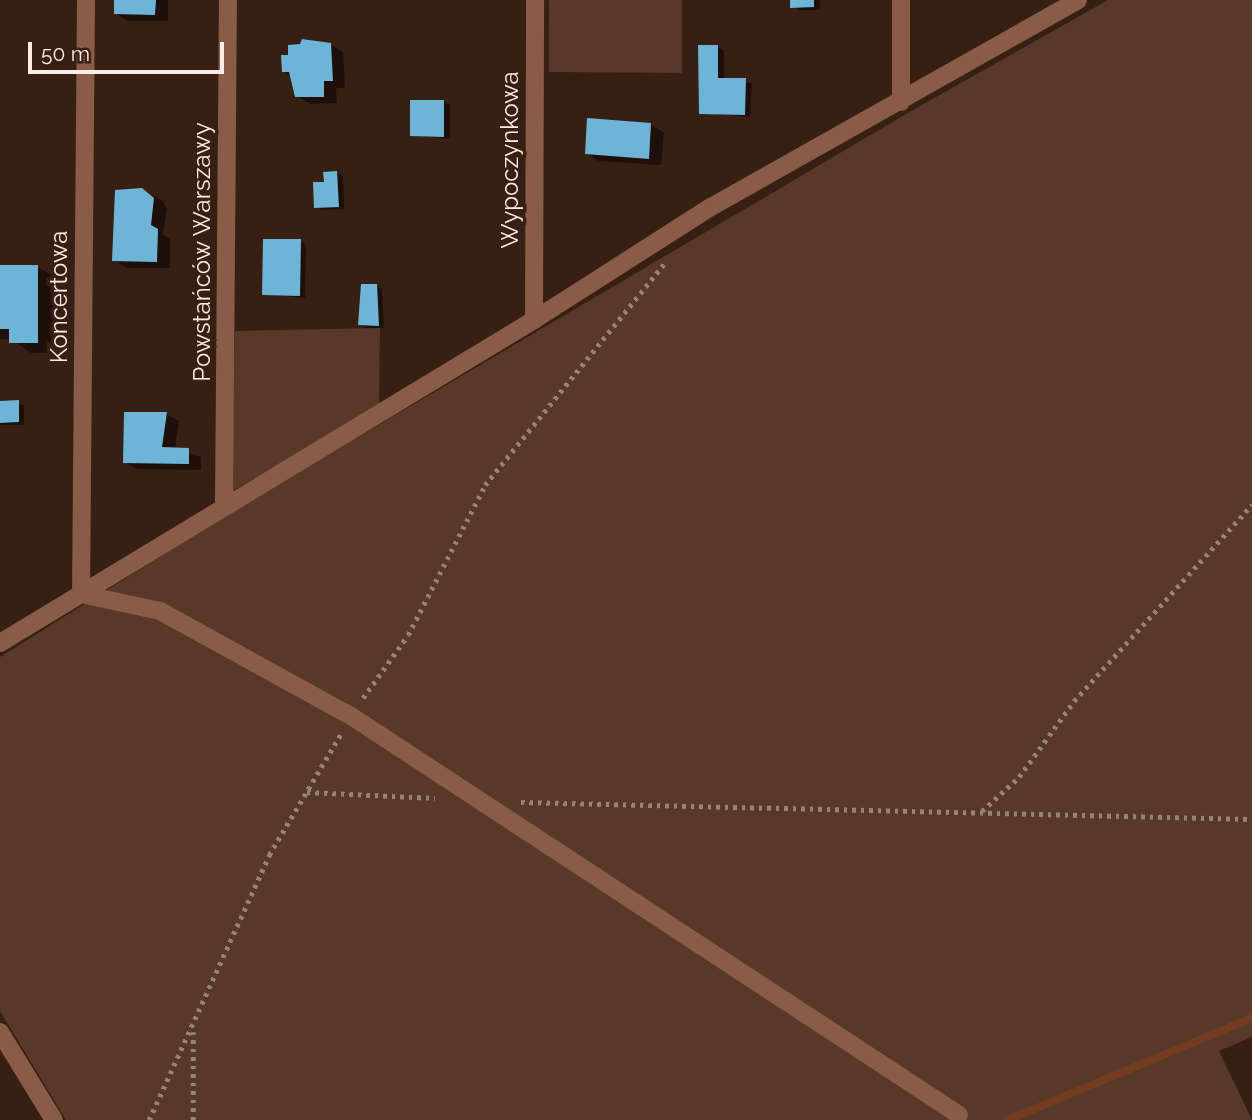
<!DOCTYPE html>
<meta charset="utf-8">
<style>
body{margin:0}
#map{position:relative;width:1252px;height:1120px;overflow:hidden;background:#371f14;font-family:Raleway,sans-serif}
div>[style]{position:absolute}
.green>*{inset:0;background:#583828}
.shadow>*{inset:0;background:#0007}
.stream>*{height:8px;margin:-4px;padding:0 4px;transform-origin:4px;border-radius:4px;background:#723c20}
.building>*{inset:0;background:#6db4d6}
.path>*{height:4.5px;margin-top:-2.25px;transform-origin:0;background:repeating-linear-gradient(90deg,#978279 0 3.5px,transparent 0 8.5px)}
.minor>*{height:18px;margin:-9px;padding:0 9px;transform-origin:9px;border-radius:9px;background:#885c47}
span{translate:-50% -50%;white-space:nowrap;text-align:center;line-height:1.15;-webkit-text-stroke:7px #371f14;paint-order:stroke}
.street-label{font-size:24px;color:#feede5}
.scale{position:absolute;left:28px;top:42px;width:196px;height:32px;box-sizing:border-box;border:4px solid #feede5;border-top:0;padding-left:9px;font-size:21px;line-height:24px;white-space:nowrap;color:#feede5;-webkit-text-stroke:5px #371f14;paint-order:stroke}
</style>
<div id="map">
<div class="green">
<div style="clip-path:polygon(549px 0,682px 0,682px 73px,549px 72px)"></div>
<div style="clip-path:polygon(1108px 0,1252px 0,1252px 1037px,1219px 1051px,1252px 1120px,66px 1120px,0 1011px,0 657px,241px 506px,906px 114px)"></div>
<div style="clip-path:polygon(380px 328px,379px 406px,231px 492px,235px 331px)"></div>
</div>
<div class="shadow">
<div style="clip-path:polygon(115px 0,168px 0,168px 21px,128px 21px,115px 13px)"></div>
<div style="clip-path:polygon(792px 0,820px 0,820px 10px,798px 10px)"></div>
<div style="clip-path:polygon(331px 45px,343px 52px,345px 88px,336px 88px,337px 103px,310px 104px,297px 96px,292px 76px,284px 71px)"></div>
<div style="clip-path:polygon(718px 47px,724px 50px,724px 80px,752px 83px,750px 117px,701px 113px)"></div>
<div style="clip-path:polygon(444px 102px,450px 105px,450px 139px,412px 135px)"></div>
<div style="clip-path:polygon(651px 125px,664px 132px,661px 165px,599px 161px,586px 153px)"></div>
<div style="clip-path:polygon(337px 173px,343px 176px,344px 209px,322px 210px,316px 207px,325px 184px)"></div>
<div style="clip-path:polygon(116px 192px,150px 194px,163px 201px,167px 209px,163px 234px,170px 239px,170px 268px,127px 268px,114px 260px)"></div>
<div style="clip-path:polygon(300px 241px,306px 245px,305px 298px,264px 294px)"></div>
<div style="clip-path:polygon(0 267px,38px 267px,57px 278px,57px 353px,31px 353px,11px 339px,0 339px)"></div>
<div style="clip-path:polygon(377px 286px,382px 289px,384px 328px,366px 328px,360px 324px)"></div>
<div style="clip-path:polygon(0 402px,24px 405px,24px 425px,0 425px)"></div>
<div style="clip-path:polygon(166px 414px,179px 421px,175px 449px,201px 457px,201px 470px,137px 469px,125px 462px)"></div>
</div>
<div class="stream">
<div style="left:1008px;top:1120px;width:264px;rotate:-22.7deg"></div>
</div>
<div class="building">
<div style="clip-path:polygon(114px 0,156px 0,155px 15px,114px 14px)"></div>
<div style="clip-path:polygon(790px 0,814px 0,814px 7px,790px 8px)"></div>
<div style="clip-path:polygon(302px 39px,331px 43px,333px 81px,324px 81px,324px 97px,295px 97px,289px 72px,282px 72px,281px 55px,288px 55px,288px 45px,300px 44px)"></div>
<div style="clip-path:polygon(698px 45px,718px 45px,718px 78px,746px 78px,745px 115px,699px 114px)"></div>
<div style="clip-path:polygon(410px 100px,444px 100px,444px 137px,410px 136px)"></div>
<div style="clip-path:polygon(587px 118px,651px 123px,649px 159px,585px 154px)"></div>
<div style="clip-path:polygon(337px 171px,339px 207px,314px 208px,313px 182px,324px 182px,323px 172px)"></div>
<div style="clip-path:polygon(142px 188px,154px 198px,151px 225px,158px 229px,157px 262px,112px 261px,115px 190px)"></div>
<div style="clip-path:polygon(263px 239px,301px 239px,300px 296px,262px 295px)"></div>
<div style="clip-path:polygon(0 265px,38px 265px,38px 343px,9px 343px,9px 329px,0 329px)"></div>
<div style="clip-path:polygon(361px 284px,377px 284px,379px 326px,358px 325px)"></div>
<div style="clip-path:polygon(19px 400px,19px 422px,0 423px,0 401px)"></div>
<div style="clip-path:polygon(124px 412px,167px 412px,162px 447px,189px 448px,189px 464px,123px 463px)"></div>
</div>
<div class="path">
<div style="left:363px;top:698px;width:77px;rotate:-54.5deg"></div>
<div style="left:408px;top:635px;width:169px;rotate:-62.8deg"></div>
<div style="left:485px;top:485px;width:284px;rotate:-51deg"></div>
<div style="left:307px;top:792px;width:128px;rotate:2.7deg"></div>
<div style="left:521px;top:802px;width:731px;rotate:1.33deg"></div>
<div style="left:982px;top:811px;width:50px;rotate:-42.6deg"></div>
<div style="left:1019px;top:777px;width:94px;rotate:-54.1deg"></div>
<div style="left:1074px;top:701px;width:265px;rotate:-47.8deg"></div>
<div style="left:149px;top:1120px;width:291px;rotate:-65.6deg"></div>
<div style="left:269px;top:855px;width:143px;rotate:-59.3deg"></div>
<div style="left:193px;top:1120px;width:88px;rotate:-90deg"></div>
</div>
<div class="minor">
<div style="left:86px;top:0;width:594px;rotate:90.48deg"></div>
<div style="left:81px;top:594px;width:81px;rotate:12.1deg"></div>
<div style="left:160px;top:611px;width:218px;rotate:28.8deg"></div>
<div style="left:351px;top:716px;width:727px;rotate:33.27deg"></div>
<div style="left:901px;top:102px;width:102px;rotate:-90deg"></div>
<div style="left:534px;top:320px;width:320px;rotate:-89.8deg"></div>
<div style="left:224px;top:504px;width:504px;rotate:-89.55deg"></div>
<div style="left:0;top:643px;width:624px;rotate:-31.17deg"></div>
<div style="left:534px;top:320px;width:210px;rotate:-32.6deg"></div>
<div style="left:711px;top:207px;width:421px;rotate:-29.4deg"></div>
<div style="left:0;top:1032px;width:103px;rotate:58.5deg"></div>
</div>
<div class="street-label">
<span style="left:510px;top:160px;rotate:-90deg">Wypoczynkowa</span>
<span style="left:202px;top:252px;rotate:-90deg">Powstańców Warszawy</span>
<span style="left:59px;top:297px;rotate:-90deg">Koncertowa</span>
</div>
<div class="scale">50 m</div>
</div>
